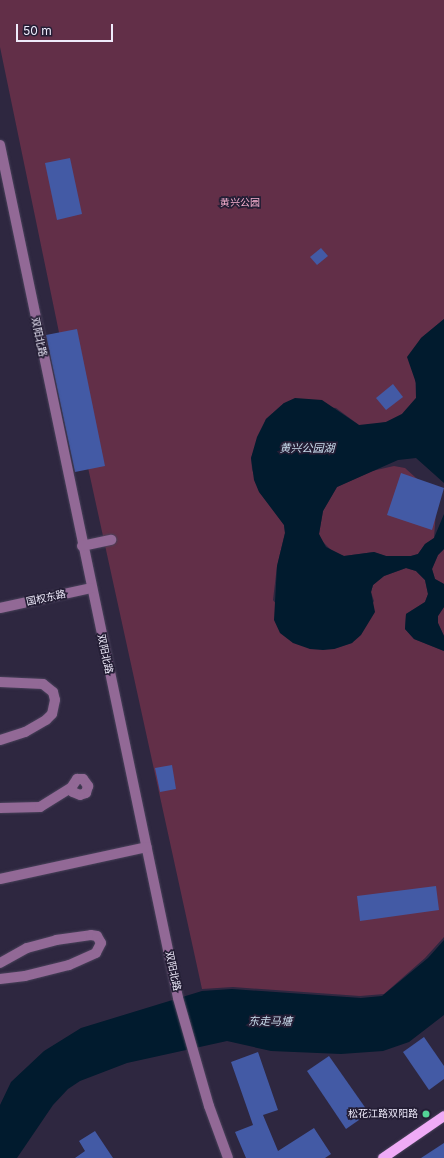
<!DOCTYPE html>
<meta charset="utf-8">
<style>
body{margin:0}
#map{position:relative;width:444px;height:1158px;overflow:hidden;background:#2e2740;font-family:Inter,"Noto Sans SC",sans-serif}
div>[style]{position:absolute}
.green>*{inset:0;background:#622f48}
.water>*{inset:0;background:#011b2e}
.building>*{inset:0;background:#435aa5}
.roads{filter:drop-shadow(0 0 1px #49425a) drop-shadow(0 0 1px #49425a)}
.minor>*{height:10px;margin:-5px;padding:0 5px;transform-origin:5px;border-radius:5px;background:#926996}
.major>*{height:10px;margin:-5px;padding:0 5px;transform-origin:5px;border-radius:5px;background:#efabf6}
.dots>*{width:11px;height:11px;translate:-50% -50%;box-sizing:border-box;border:2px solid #241e35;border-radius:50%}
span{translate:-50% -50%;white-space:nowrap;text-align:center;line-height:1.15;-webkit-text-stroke:3.5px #241e35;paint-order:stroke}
.park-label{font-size:10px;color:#f9b1d1}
.street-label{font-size:10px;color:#efebfb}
.poi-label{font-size:10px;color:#efebfb}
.right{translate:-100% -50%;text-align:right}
.water-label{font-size:11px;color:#c9dded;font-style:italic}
.scale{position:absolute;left:16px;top:24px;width:97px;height:18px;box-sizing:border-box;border:2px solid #efebfb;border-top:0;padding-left:5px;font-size:12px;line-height:14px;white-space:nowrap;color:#efebfb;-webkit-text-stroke:3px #241e35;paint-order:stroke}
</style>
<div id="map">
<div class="green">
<div style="clip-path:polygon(0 0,444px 0,444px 319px,421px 338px,415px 377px,416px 398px,402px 414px,386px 422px,372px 425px,359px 425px,336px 408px,284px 403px,266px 419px,251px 458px,252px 469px,259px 491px,284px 525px,285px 533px,277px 566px,273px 600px,310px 649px,334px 649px,352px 643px,374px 601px,371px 592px,373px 585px,384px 576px,406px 568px,416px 571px,425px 580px,428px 594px,425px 602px,406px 614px,405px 629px,414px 639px,444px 651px,444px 937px,425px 958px,384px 994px,360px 996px,233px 987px,202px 989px,68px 376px,0 47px)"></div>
<div style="clip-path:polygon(394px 466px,405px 468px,425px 486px,436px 511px,434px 538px,425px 544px,418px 554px,411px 556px,386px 556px,374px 552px,344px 556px,333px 552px,321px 540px,319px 534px,323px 511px,337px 487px,372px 471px)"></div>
<div style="clip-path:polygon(444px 549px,444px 584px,435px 579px,432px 569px,438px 555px)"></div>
<div style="clip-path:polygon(444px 607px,444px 636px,438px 623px,438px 616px)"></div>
</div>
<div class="water">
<div style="clip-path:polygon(444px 319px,444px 483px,416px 458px,398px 460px,337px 487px,323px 511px,319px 534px,326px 547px,344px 556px,374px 552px,386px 556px,411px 556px,418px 554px,425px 544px,434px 538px,444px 514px,444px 549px,438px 555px,432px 569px,435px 579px,444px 584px,444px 607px,438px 616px,438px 623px,444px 636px,444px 651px,414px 639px,405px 629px,406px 614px,425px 602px,428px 594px,425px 580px,416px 571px,406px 568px,384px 576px,373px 585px,371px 592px,375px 612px,361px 635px,352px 643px,334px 649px,323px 650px,310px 649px,293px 643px,280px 633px,274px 620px,277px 566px,285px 533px,284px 525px,259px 492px,254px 480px,251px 458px,257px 437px,266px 419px,284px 403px,295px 398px,322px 400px,359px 425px,386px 422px,402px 414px,416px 398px,416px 383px,407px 357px,421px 338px)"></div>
<div style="clip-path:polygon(444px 940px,444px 1015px,409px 1042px,383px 1051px,341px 1054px,271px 1051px,227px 1041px,127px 1063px,80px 1081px,68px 1089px,53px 1105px,17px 1158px,0 1158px,0 1105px,11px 1082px,44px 1051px,81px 1028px,202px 991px,232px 989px,361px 998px,382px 996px,428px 958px)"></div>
</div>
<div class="building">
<div style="clip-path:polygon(70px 158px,82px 214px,57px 220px,45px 163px)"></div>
<div style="clip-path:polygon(321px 248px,328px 256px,317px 265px,310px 257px)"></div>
<div style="clip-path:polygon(77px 329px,105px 466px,75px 472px,46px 335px)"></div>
<div style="clip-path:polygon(393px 384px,403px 397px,386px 410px,376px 398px)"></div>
<div style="clip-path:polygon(401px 473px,444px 488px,432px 530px,387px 515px)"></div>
<div style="clip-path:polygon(172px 765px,176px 789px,160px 792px,155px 768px)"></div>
<div style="clip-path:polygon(436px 886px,439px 910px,360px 921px,357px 896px)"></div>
<div style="clip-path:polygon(424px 1037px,444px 1066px,444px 1079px,429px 1090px,403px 1052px)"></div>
<div style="clip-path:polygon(258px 1052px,278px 1110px,263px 1115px,278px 1151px,314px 1128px,331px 1154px,325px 1158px,246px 1158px,235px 1132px,253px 1125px,231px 1062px)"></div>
<div style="clip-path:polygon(329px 1056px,369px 1113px,346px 1129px,307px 1071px)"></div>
<div style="clip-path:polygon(95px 1131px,113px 1158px,75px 1158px,85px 1151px,79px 1141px)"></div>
<div style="clip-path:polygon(444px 1143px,444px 1158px,421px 1158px)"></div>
</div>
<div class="roads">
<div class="minor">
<div style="left:0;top:145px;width:871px;rotate:78.21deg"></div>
<div style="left:178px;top:998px;width:112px;rotate:74deg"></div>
<div style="left:209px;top:1106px;width:55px;rotate:69.9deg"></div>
<div style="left:82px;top:546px;width:30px;rotate:-12deg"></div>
<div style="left:0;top:608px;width:93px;rotate:-12.4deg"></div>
<div style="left:0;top:682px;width:43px;rotate:2.7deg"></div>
<div style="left:43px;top:684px;width:13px;rotate:39deg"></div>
<div style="left:53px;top:692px;width:8px;rotate:76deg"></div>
<div style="left:55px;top:700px;width:14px;rotate:102deg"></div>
<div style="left:52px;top:714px;width:8px;rotate:135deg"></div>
<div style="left:46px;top:720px;width:24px;rotate:150deg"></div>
<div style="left:25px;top:732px;width:26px;rotate:162deg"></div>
<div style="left:0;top:808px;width:40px;rotate:-1.4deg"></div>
<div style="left:40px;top:807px;width:36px;rotate:-32deg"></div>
<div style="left:71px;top:788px;width:11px;rotate:-56deg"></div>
<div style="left:77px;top:779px;width:6px"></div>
<div style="left:83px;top:779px;width:9px;rotate:54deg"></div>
<div style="left:88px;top:786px;width:7px;rotate:106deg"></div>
<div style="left:86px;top:793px;width:6px;rotate:162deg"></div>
<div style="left:80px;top:795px;width:8px;rotate:-157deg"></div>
<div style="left:73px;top:792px;width:4px;rotate:-117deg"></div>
<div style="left:0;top:879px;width:150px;rotate:-12.3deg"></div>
<div style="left:0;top:963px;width:31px;rotate:-29deg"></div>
<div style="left:27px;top:948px;width:30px;rotate:-15deg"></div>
<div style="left:56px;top:940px;width:35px;rotate:-8deg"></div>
<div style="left:91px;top:935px;width:6px;rotate:9deg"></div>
<div style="left:97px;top:936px;width:8px;rotate:60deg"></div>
<div style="left:101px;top:943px;width:11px;rotate:117deg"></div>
<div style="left:96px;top:953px;width:30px;rotate:156deg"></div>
<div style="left:69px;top:965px;width:45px;rotate:166deg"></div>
<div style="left:25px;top:976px;width:25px;rotate:173deg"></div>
</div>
<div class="major">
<div style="left:383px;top:1158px;width:74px;rotate:-34.5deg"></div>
</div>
</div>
<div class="dots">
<div style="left:426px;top:1114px;background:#53d396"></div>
</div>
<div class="park-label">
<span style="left:240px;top:203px">黄兴公园</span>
</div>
<div class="street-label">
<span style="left:39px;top:337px;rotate:78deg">双阳北路</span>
<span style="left:46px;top:598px;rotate:-12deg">国权东路</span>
<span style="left:105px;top:654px;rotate:78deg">双阳北路</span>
<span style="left:173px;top:971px;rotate:78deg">双阳北路</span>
</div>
<div class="poi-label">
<span class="right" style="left:418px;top:1114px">松花江路双阳路</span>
</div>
<div class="water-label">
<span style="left:307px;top:448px">黄兴公园湖</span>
<span style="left:270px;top:1021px">东走马塘</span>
</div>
<div class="scale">50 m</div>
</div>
